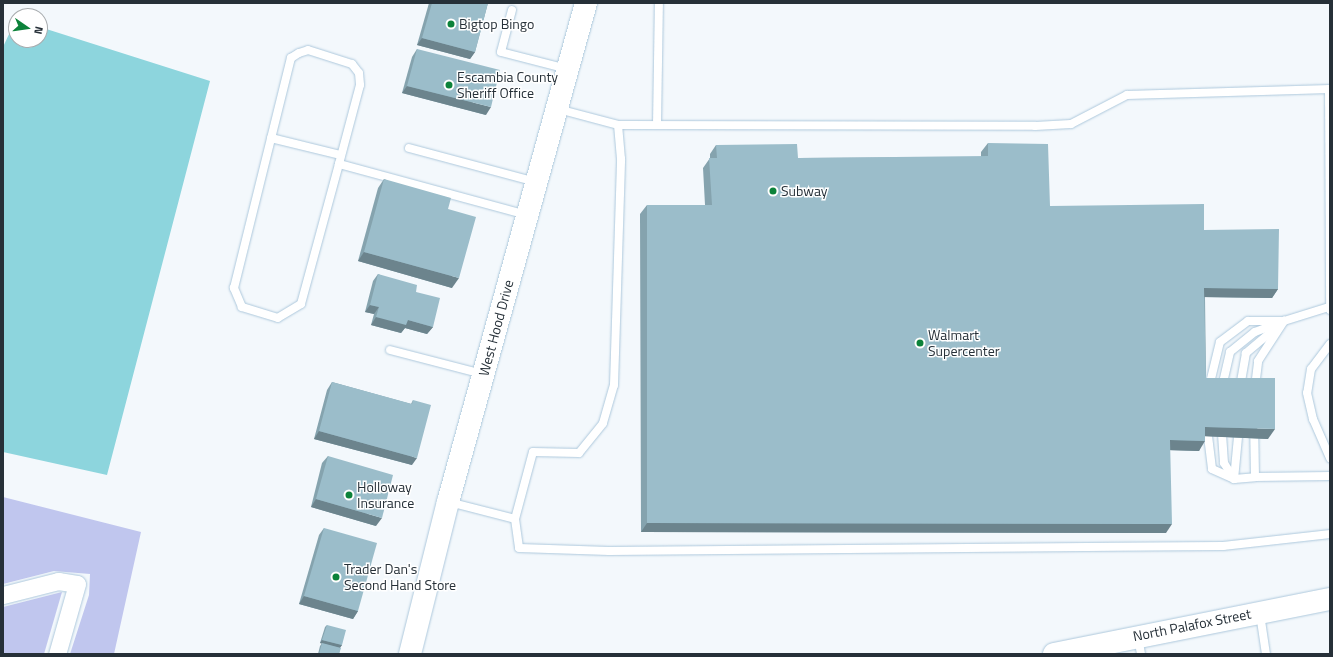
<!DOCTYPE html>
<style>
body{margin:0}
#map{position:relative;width:1333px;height:657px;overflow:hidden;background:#f3f8fc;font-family:"Titillium Web",sans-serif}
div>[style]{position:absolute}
.green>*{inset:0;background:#c0c6ee}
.water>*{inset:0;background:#8dd5dd}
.roads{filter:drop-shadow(0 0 1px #adc8dc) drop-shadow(0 0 1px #adc8dc)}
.lane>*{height:8px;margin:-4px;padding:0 4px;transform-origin:4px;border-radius:4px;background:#fff}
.street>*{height:17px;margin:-8.5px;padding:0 8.5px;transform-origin:8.5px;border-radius:8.5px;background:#fff}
.secondary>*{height:22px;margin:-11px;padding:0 11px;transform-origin:11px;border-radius:11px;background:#fff}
.wall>*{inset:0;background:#85a3ae}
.shaded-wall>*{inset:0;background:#6c848d}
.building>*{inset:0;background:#9bbdca}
.dots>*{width:11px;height:11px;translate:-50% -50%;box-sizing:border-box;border:2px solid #fff;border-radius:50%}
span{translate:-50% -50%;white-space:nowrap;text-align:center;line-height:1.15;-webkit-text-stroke:3px #fff;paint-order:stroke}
.poi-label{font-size:14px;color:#263038}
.left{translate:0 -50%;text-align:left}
.street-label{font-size:14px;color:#263038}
.frame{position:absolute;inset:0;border:4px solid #263038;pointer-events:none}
.north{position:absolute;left:8px;top:8px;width:40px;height:40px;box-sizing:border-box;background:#fff;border:1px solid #a8acaf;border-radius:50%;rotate:103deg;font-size:11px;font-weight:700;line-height:16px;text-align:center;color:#263038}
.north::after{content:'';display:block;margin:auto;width:14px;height:18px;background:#0c823a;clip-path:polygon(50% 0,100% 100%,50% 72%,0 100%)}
</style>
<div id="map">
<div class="green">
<div style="clip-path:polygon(3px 497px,141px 532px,114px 654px,70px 654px,89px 595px,90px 574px,54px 571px,3px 584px)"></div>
<div style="clip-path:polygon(62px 592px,44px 654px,3px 654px,3px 607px)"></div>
</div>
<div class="water">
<div style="clip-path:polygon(16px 19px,16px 40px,40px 40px,40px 27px,210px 81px,107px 475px,3px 452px,3px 47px)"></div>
</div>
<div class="roads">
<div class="lane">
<div style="left:512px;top:10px;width:43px;rotate:104.7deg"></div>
<div style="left:501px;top:52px;width:68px;rotate:14.4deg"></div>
<div style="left:1329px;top:89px;width:221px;rotate:89.7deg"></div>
<div style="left:558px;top:109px;width:62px;rotate:14.9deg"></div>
<div style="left:618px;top:125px;width:417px;rotate:0.1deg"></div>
<div style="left:1035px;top:126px;width:36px;rotate:-3deg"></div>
<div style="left:1071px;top:124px;width:63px;rotate:-27.4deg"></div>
<div style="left:1127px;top:95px;width:203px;rotate:-1.7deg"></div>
<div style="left:657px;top:125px;width:122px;rotate:-89.1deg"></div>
<div style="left:271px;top:138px;width:72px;rotate:13.7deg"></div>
<div style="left:409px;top:148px;width:131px;rotate:15deg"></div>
<div style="left:339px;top:164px;width:145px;rotate:105.2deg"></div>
<div style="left:301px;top:304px;width:27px;rotate:149deg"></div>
<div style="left:278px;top:318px;width:38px;rotate:-163deg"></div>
<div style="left:242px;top:307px;width:21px;rotate:-113deg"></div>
<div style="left:234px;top:288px;width:237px;rotate:-76.1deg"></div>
<div style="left:291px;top:58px;width:9px;rotate:-32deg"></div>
<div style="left:299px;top:53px;width:9px;rotate:-18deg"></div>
<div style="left:308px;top:50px;width:46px;rotate:17.7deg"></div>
<div style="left:352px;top:64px;width:11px;rotate:52deg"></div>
<div style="left:359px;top:73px;width:12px;rotate:85deg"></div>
<div style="left:360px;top:85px;width:82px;rotate:104.9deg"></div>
<div style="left:339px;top:164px;width:195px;rotate:15.2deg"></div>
<div style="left:1330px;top:344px;width:31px;rotate:127deg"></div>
<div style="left:1311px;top:369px;width:24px;rotate:99deg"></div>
<div style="left:1307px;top:393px;width:27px;rotate:77deg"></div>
<div style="left:1313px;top:419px;width:43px;rotate:66.4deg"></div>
<div style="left:390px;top:350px;width:96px;rotate:14.5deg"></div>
<div style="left:1209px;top:387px;width:46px;rotate:-76.3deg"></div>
<div style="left:1220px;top:342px;width:35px;rotate:-37deg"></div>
<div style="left:1248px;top:321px;width:33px"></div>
<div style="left:1222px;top:387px;width:36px;rotate:-77deg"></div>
<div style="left:1230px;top:352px;width:32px;rotate:-39deg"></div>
<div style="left:1255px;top:332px;width:31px;rotate:-21deg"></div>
<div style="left:1284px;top:321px;width:50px;rotate:139.9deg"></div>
<div style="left:1246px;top:353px;width:35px;rotate:100deg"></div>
<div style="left:1255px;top:387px;width:26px;rotate:-83deg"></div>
<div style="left:1258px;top:361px;width:48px;rotate:-57deg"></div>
<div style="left:1284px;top:321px;width:47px;rotate:-17.3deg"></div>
<div style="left:1208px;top:436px;width:33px;rotate:83deg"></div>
<div style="left:1212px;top:469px;width:24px;rotate:24deg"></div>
<div style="left:1234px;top:479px;width:19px;rotate:-122deg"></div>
<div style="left:1224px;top:463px;width:26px;rotate:-94deg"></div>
<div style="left:1238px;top:437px;width:42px;rotate:95.4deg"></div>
<div style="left:1234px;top:479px;width:21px;rotate:-5deg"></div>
<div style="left:1255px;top:477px;width:39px;rotate:-91deg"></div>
<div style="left:1255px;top:477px;width:75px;rotate:-0.8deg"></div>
<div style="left:449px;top:502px;width:68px;rotate:14.4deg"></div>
<div style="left:515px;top:519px;width:29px;rotate:82deg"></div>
<div style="left:519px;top:548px;width:90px;rotate:1.9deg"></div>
<div style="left:609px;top:551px;width:614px;rotate:-0.47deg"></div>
<div style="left:1223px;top:546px;width:108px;rotate:-6.4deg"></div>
<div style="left:515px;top:519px;width:69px;rotate:-75deg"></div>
<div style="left:533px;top:452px;width:46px;rotate:1.2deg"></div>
<div style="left:579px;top:453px;width:38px;rotate:-51deg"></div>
<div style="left:603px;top:423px;width:40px;rotate:-74deg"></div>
<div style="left:614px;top:385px;width:226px;rotate:-88.2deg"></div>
<div style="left:621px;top:159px;width:34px;rotate:-95deg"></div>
<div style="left:1260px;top:614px;width:40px;rotate:81.5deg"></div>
<div style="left:1138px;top:637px;width:17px;rotate:80deg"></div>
</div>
<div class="street">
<div style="left:3px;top:595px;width:57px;rotate:-14.3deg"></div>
<div style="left:58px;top:581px;width:19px;rotate:9deg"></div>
<div style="left:77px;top:584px;width:73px;rotate:105.9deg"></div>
</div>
<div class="secondary">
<div style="left:410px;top:654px;width:157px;rotate:-76deg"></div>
<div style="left:448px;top:502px;width:518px;rotate:-74.54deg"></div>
<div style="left:1054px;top:654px;width:281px;rotate:-11.3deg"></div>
</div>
</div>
<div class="wall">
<div style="clip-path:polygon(429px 3px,488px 3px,475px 52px,470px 59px,417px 45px)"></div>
<div style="clip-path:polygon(417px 49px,486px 115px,402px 93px,412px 57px)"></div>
<div style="clip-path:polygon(988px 143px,1050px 206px,1204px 230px,1278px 289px,1272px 298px,1205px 297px,1206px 378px,1268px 439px,1205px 436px,1199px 451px,1170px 450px,1166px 533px,641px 532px,640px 214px,647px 205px,705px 205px,703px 168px,710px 158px,710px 154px,716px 145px,798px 158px,981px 157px,981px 152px)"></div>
<div style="clip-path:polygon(384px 179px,448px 209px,452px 288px,358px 261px,378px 188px)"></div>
<div style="clip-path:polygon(378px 274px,416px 292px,433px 327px,427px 334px,405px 328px,401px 333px,371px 325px,374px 314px,365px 312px,373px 281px)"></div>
<div style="clip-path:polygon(332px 382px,411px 404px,413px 400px,412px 465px,314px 439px,327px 390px)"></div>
<div style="clip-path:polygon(328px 456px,376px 526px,311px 507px,322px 463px)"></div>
<div style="clip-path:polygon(324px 528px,358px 611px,353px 619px,299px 604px,319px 535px)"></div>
<div style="clip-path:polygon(327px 625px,342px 645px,340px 647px,339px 654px,318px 654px,320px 646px,322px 643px,324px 644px,320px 643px,325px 627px)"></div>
</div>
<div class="shaded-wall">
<div style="clip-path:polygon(422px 38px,475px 52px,470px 59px,417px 45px)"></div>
<div style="clip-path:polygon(407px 86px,491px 107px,486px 115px,402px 93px)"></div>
<div style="clip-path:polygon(364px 252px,459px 278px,452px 288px,358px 261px)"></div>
<div style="clip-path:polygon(1204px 288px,1278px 289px,1272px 298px,1198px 297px)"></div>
<div style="clip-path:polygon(370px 305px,379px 307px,374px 314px,365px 312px)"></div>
<div style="clip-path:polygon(376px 317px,408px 320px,433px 327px,427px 334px,405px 328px,401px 333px,371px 325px)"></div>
<div style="clip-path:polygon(1205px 427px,1275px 429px,1268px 439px,1199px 436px)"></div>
<div style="clip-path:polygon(319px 431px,417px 458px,412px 465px,314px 439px)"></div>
<div style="clip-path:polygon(1170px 440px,1205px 441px,1199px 451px,1163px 450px)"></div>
<div style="clip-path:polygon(316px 499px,382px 518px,376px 526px,311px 507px)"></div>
<div style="clip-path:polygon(647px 523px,1172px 524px,1166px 533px,641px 532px)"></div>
<div style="clip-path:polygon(304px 596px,358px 611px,353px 619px,299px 604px)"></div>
<div style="clip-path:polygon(322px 640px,342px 645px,340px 648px,320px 643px)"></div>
</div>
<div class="building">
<div style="clip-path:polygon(432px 3px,488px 3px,475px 52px,422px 38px)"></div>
<div style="clip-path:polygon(417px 49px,500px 70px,491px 107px,407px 86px)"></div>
<div style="clip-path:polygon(988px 143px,1048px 144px,1050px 206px,1204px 204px,1204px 230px,1279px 229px,1278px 289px,1204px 288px,1206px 378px,1275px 378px,1275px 429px,1205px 427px,1205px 441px,1170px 440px,1172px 524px,647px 523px,647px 205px,712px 205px,709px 158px,717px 158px,716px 145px,797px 144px,798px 158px,988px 156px)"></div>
<div style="clip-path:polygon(384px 179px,451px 198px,448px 209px,476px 217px,459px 278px,364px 252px)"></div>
<div style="clip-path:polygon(378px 274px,417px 285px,416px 292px,440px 298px,433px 327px,408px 320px,406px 325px,376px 317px,379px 307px,370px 305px)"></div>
<div style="clip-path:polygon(332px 382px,412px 404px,413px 400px,431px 405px,417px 458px,319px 431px)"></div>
<div style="clip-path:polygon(328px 456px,393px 475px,382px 518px,316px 499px)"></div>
<div style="clip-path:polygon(324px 528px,377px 543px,358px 611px,304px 596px)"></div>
<div style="clip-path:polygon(327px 625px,346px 630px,342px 645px,322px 640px)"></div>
<div style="clip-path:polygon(322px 643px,341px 648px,339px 654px,319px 654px)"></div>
</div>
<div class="dots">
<div style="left:451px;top:24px;background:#0c823a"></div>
<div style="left:449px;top:85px;background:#0c823a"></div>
<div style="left:773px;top:191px;background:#0c823a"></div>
<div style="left:920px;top:343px;background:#0c823a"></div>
<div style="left:349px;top:495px;background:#0c823a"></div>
<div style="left:336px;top:577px;background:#0c823a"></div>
</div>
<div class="poi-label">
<span class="left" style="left:459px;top:24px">Bigtop Bingo</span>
<span class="left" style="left:457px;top:85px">Escambia County<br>Sheriff Office</span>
<span class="left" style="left:781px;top:191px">Subway</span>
<span class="left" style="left:928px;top:343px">Walmart<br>Supercenter</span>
<span class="left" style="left:357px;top:495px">Holloway<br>Insurance</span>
<span class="left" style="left:344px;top:577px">Trader Dan's<br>Second Hand Store</span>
</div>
<div class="street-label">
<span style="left:496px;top:328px;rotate:-75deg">West Hood Drive</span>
<span style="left:1192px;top:625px;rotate:-11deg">North Palafox Street</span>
</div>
<div class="frame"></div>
<div class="north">N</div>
</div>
